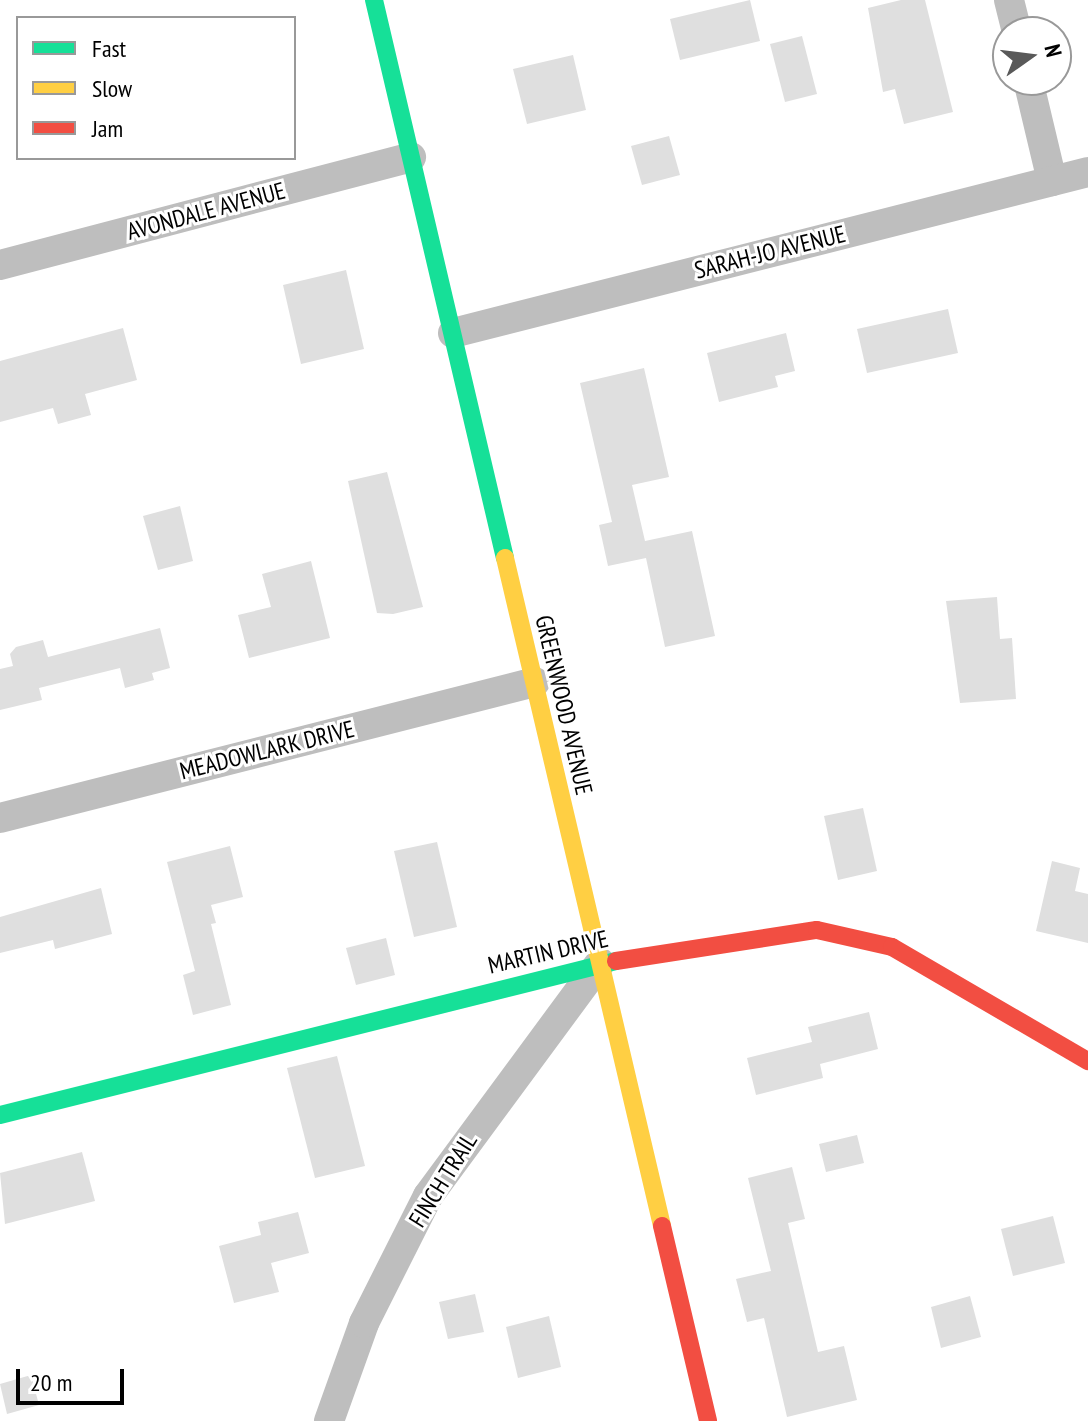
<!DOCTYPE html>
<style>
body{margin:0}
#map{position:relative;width:1088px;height:1421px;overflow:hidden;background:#fff;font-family:"PT Sans Narrow",sans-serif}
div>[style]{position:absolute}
.building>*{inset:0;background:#dfdfdf}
.street>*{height:30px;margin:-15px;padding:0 15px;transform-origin:15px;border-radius:15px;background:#bebebe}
.fast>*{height:18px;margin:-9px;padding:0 9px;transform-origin:9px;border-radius:9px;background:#16e098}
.slow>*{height:18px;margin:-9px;padding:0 9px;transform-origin:9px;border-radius:9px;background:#ffcf43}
.jam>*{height:18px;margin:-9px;padding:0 9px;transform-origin:9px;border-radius:9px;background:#f24e42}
span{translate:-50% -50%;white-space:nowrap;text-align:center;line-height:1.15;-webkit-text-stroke:6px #fff;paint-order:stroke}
.street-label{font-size:24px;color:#000}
.legend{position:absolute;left:16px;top:16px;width:280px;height:144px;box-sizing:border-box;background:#fff;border:2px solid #999;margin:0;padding:10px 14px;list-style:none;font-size:24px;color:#000}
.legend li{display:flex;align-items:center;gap:16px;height:40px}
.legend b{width:40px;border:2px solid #999}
.north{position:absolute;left:992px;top:16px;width:80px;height:80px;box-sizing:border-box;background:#fff;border:2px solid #999;border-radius:50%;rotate:76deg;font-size:22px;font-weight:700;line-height:32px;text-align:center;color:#000}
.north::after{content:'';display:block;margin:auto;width:28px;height:36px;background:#595959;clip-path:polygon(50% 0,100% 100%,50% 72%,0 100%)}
.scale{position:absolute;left:16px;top:1369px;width:108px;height:36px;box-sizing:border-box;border:4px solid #000;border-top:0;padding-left:10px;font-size:24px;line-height:28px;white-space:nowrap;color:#000;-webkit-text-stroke:6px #fff;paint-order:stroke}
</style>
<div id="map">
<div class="building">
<div style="clip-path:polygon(750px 0,760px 41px,680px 60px,670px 19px)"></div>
<div style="clip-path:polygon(901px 0,925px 0,953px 112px,904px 124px,895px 89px,883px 92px,868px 8px)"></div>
<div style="clip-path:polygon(802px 36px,817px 94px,785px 102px,770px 44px)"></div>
<div style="clip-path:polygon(573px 55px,586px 110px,527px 124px,513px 69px)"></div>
<div style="clip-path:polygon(669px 136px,680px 175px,642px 185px,631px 146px)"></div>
<div style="clip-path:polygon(346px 270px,364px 349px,301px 364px,283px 285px)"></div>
<div style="clip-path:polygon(948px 309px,958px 353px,867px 373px,857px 329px)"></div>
<div style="clip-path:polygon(123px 328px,137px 380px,85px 394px,91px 415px,58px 424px,53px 408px,0 422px,0 361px)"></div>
<div style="clip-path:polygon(786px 333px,795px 371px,775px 376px,778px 387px,719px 402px,707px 353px)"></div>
<div style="clip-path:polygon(644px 368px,669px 477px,632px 485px,645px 541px,692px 531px,715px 636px,665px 647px,646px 558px,608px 566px,599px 525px,612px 522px,580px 383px)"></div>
<div style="clip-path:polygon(387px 472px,423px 607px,393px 614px,377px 613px,348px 481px)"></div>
<div style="clip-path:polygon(180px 506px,193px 561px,158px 570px,143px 516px)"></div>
<div style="clip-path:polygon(311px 561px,330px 638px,249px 658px,238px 615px,271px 607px,262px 574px)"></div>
<div style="clip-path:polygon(997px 597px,1000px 639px,1012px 638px,1016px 699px,960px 703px,946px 601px)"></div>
<div style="clip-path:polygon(160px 628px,170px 668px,152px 673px,154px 680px,125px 688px,120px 668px,39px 688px,42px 700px,0 710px,0 669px,13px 666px,10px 654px,16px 647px,43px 640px,48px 657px)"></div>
<div style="clip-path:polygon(863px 808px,877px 871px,838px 880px,824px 816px)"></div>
<div style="clip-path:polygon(437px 842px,457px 927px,414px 937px,394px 851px)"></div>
<div style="clip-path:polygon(230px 846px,243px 897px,211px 905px,216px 923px,211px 924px,231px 1005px,193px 1015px,183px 975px,195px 971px,167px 862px)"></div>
<div style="clip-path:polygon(1052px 861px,1080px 868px,1075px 891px,1088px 894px,1088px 943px,1036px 931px)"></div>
<div style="clip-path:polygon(101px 888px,112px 934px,55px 949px,53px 940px,0 953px,0 917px)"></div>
<div style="clip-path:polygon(386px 938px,395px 975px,356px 985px,346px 948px)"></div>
<div style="clip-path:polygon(869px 1012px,878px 1049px,820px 1064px,823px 1078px,756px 1095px,747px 1058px,812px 1042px,808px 1027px)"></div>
<div style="clip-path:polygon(337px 1056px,365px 1166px,315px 1178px,287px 1068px)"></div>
<div style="clip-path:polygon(857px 1135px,864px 1163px,826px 1172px,819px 1144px)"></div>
<div style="clip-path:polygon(82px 1152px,95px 1201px,5px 1224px,0 1173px)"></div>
<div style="clip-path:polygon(792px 1167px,805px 1219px,788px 1223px,818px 1352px,844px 1346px,857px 1400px,787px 1417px,764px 1318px,747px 1322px,736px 1279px,771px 1271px,748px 1178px)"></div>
<div style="clip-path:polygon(298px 1212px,309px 1253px,271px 1263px,279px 1292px,234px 1303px,219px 1246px,261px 1235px,258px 1222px)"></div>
<div style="clip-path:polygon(1053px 1216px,1065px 1263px,1013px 1276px,1001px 1229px)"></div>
<div style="clip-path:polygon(475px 1294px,484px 1332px,448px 1339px,439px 1302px)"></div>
<div style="clip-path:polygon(970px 1296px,981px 1337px,941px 1348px,931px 1307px)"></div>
<div style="clip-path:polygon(549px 1316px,561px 1367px,518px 1378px,506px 1327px)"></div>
<div style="clip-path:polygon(31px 1375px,39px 1405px,7px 1414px,0 1384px)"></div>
</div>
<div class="street">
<div style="left:1009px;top:0;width:33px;rotate:76deg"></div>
<div style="left:1028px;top:80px;width:104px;rotate:76.6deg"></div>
<div style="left:0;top:265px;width:425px;rotate:-14.7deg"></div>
<div style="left:453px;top:333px;width:655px;rotate:-14.23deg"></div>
<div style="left:0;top:818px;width:552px;rotate:-14.26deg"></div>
<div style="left:329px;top:1421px;width:104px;rotate:-70.3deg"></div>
<div style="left:364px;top:1323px;width:142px;rotate:-63.3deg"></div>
<div style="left:428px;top:1196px;width:290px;rotate:-53.6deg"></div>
</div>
<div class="fast">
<div style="left:374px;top:0;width:573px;rotate:76.79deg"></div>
<div style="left:0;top:1115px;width:635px;rotate:-14.04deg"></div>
</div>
<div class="slow">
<div style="left:505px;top:558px;width:686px;rotate:76.77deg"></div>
</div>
<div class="jam">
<div style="left:616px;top:961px;width:203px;rotate:-8.8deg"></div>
<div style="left:817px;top:930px;width:77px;rotate:12.8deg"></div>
<div style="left:892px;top:947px;width:227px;rotate:30.2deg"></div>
<div style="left:662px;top:1226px;width:200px;rotate:76.7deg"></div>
</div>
<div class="street-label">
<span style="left:206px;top:211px;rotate:-15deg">AVONDALE AVENUE</span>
<span style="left:770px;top:252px;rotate:-14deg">SARAH-JO AVENUE</span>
<span style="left:564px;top:705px;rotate:77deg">GREENWOOD AVENUE</span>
<span style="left:267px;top:750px;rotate:-14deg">MEADOWLARK DRIVE</span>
<span style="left:548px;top:952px;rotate:-13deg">MARTIN DRIVE</span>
<span style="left:443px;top:1180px;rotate:-58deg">FINCH TRAIL</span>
</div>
<ul class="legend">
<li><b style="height:10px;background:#16e098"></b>Fast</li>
<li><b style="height:10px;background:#ffcf43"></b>Slow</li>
<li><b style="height:10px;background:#f24e42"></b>Jam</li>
</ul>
<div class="north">N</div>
<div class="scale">20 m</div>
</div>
